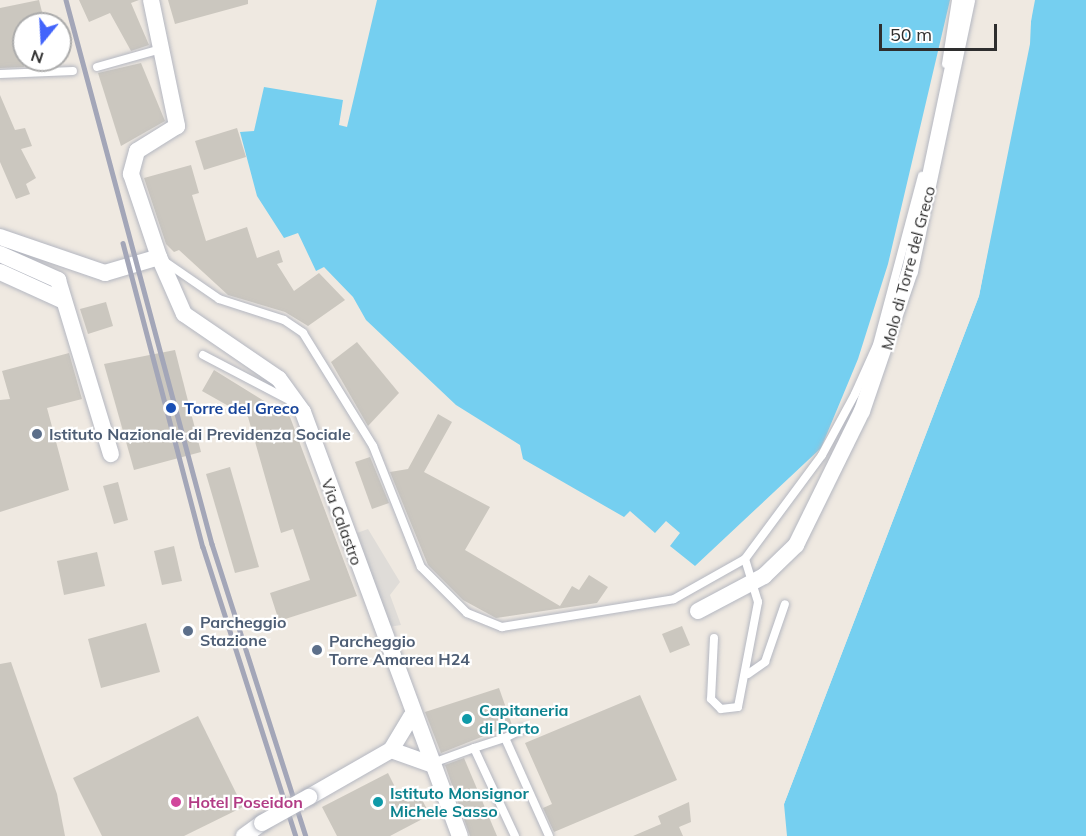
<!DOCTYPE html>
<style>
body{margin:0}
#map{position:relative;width:1086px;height:836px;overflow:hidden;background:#efe9e1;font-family:Mulish,sans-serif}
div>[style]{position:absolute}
.plaza>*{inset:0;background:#dfdcd8}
.water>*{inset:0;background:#75cff0}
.pier>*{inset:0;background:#efe9e1}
.building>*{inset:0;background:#cbc7bf}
.roads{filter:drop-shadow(0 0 2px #b4b7c1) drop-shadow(0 0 2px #b4b7c1)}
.lane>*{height:8px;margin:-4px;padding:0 4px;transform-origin:4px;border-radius:4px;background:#fff}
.street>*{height:16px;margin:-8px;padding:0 8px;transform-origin:8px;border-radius:8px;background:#fff}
.rail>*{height:4.5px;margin:-2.25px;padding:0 2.25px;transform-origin:2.25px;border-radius:2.25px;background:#a3a6b8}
.bridges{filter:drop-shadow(0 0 2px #b4b7c1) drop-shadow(0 0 2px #b4b7c1)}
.street-bridge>*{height:16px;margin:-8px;padding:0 8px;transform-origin:8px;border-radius:8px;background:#fff}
.dots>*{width:16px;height:16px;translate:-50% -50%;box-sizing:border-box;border:3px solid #fff;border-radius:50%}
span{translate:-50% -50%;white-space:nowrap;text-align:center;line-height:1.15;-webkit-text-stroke:4.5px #fff;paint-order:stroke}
.street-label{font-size:16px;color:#2e2e2e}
.transit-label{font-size:16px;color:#164399;font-weight:700}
.left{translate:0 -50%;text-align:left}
.service-label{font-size:16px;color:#4e5e75;font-weight:700}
.culture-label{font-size:16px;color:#0d838f;font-weight:700}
.hotel-label{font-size:16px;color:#b23c85;font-weight:700}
.north{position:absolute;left:12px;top:12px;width:60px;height:60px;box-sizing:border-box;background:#fff;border:2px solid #ababab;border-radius:50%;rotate:198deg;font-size:16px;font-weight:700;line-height:24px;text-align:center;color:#2e2e2e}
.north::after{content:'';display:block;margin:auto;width:21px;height:27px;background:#4264fb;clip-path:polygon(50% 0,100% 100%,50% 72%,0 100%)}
.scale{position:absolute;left:879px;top:24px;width:118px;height:27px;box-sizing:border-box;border:3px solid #2e2e2e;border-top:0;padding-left:8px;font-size:18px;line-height:21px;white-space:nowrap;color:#2e2e2e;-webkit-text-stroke:4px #fff;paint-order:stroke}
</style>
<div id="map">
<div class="plaza">
<div style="clip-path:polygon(368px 529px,400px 582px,390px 595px,401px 625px,389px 627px,357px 533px)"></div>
</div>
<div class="water">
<div style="clip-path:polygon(377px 0,950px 0,888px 264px,858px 359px,821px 448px,695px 566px,670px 546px,680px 533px,666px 521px,655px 533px,630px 511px,624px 517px,523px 459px,520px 445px,456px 405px,366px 320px,353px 297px,324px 267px,316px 271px,298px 233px,284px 238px,257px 196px,240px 132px,254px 131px,264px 87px,343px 100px,339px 125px,347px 127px)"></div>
<div style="clip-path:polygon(1035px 0,1086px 0,1086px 836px,787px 836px,784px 804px,979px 296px)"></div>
</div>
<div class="pier">
<div style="clip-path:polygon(1032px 0,1030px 44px,979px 296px,784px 804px,784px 836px,781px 803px,976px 295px)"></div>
</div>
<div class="building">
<div style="clip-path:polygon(39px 0,45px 24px,24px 24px,24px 67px,0 68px,0 8px)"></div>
<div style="clip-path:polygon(79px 0,139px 0,131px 3px,149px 45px,131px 51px,110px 13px,89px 22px)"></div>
<div style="clip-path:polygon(168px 0,248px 0,248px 4px,175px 24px)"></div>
<div style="clip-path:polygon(141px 63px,165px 121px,121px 146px,98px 73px)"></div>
<div style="clip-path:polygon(0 95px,15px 130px,25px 128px,32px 146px,21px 149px,36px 178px,26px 184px,30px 194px,16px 199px,0 162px)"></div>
<div style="clip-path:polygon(237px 128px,246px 157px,204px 170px,195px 141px)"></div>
<div style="clip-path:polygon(191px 165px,199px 193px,192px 195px,206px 241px,247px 227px,257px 258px,279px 250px,283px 262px,277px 264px,294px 291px,319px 273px,345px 300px,308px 326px,285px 312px,228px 295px,179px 250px,174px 252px,166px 244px,144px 178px)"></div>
<div style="clip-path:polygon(106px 302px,113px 326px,88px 334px,80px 309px)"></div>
<div style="clip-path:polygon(357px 342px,399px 393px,368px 426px,331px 362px)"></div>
<div style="clip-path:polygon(175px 350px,201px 452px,134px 470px,104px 364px)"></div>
<div style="clip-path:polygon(69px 353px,82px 399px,47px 408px,69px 490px,0 512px,0 400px,10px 399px,2px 371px)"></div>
<div style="clip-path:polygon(214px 370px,290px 417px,357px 596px,279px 621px,270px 593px,310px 580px,293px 529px,281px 533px,248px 417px,202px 391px)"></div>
<div style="clip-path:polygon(438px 414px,452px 422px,424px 472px,490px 507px,465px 550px,560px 606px,572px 586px,579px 590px,589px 575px,608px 587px,597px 603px,496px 618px,463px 600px,428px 565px,390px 472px,408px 469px)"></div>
<div style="clip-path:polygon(370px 457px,389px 503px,372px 509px,355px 462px)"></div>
<div style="clip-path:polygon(230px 467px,259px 567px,235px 573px,206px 474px)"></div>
<div style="clip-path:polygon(118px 482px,128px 520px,114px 524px,103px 486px)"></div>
<div style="clip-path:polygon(174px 546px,182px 581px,162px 585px,154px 551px)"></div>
<div style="clip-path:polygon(97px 552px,105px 586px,64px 595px,57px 561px)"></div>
<div style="clip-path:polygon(146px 623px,160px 672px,101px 688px,88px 639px)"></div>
<div style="clip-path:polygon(682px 626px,690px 645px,670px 653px,662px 634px)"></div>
<div style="clip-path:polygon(11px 662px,57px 794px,65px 836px,0 836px,0 664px)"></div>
<div style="clip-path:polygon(499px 688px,512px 725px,441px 753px,425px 712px)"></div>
<div style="clip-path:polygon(640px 695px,677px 780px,554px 832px,543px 808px,552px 804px,525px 743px)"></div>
<div style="clip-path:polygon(198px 716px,243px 807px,184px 836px,102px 836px,73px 778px)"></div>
<div style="clip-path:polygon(464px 758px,497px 836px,470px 836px,445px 765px)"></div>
<div style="clip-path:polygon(388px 773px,400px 797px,416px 788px,430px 815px,390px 836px,337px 836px,322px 807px)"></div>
<div style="clip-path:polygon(689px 802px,691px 822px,679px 827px,683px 836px,633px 836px,661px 824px,658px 816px)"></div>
</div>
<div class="roads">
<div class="lane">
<div style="left:946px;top:64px;width:65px;rotate:-81.1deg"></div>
<div style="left:97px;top:67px;width:66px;rotate:-15.7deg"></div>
<div style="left:0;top:74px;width:73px;rotate:-2.4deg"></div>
<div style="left:164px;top:261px;width:67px;rotate:34.6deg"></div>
<div style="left:219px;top:299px;width:68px;rotate:17.9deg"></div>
<div style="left:284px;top:320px;width:23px;rotate:34deg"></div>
<div style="left:303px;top:333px;width:133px;rotate:58.2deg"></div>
<div style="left:373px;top:446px;width:130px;rotate:68.4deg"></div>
<div style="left:421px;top:567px;width:65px;rotate:45deg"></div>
<div style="left:467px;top:613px;width:38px;rotate:22deg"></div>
<div style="left:502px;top:627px;width:174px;rotate:-9.2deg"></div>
<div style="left:674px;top:599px;width:81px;rotate:-29.4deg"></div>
<div style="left:745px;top:559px;width:129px;rotate:-53.5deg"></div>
<div style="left:822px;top:455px;width:69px;rotate:-61.6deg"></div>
<div style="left:855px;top:394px;width:54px;rotate:-65.8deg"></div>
<div style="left:877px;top:345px;width:175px;rotate:-75.1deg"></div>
<div style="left:203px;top:355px;width:99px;rotate:27.6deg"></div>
<div style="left:745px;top:559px;width:21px;rotate:73deg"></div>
<div style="left:714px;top:638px;width:61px;rotate:92.8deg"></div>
<div style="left:711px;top:699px;width:14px;rotate:45deg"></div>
<div style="left:721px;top:709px;width:17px;rotate:-7deg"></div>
<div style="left:738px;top:707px;width:107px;rotate:-79.2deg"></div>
<div style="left:758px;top:602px;width:17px;rotate:-107deg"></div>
<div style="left:748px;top:674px;width:21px;rotate:-35deg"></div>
<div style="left:765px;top:662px;width:61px;rotate:-71deg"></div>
<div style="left:505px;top:738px;width:20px;rotate:-27deg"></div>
<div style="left:430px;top:764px;width:47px;rotate:-20deg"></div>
<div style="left:515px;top:836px;width:97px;rotate:-115deg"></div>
<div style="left:474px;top:748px;width:33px;rotate:-18deg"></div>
<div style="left:505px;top:738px;width:107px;rotate:65.8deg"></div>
</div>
<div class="street">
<div style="left:151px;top:0;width:129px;rotate:78.3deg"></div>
<div style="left:177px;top:126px;width:47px;rotate:148deg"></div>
<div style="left:137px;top:151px;width:24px;rotate:105deg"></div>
<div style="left:131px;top:174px;width:88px;rotate:71.4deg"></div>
<div style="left:159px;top:257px;width:62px;rotate:66.3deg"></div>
<div style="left:184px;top:314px;width:115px;rotate:34.4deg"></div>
<div style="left:279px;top:379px;width:41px;rotate:54deg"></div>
<div style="left:303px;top:412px;width:452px;rotate:69.7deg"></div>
<div style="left:0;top:237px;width:111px;rotate:18.9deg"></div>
<div style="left:105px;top:273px;width:56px;rotate:-16.5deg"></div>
<div style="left:0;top:254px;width:64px;rotate:24.1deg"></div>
<div style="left:58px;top:280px;width:182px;rotate:73.1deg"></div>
<div style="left:0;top:272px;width:70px;rotate:24.4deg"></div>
<div style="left:698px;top:611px;width:75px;rotate:-27.9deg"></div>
<div style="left:764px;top:576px;width:45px;rotate:-44.1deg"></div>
<div style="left:796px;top:545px;width:149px;rotate:-63.8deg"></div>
<div style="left:862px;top:411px;width:148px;rotate:-71.1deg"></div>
<div style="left:910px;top:271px;width:277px;rotate:-78.1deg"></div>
<div style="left:391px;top:750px;width:41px;rotate:19.7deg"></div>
<div style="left:309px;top:797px;width:95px;rotate:-29.8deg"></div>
<div style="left:391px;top:750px;width:39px;rotate:-59deg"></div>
<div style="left:244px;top:836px;width:22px;rotate:-36deg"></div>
</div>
</div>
<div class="rail">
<div style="left:66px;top:0;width:563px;rotate:74.98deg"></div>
<div style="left:212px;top:544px;width:307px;rotate:72.2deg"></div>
<div style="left:123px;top:243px;width:314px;rotate:75.3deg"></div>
<div style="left:203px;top:547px;width:304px;rotate:72.2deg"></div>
</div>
<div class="bridges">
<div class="street-bridge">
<div style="left:262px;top:823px;width:54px;rotate:-29deg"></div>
</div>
</div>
<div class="dots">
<div style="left:171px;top:408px;background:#1a4fb4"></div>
<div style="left:37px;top:434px;background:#5c6f8a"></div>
<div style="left:188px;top:631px;background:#5c6f8a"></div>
<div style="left:317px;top:650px;background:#5c6f8a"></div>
<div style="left:467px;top:719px;background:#0f9aa8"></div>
<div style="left:176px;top:802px;background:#d1479c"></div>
<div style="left:378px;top:802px;background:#0f9aa8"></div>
</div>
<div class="street-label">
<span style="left:908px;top:268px;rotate:-75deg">Molo di Torre del Greco</span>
<span style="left:342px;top:522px;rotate:70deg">Via Calastro</span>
</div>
<div class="transit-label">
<span class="left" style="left:184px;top:408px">Torre del Greco</span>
</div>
<div class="service-label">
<span class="left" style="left:49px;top:434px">Istituto Nazionale di Previdenza Sociale</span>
<span class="left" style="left:200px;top:631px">Parcheggio<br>Stazione</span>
<span class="left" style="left:329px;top:650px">Parcheggio<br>Torre Amarea H24</span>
</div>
<div class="culture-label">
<span class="left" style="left:479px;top:719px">Capitaneria<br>di Porto</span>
<span class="left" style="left:390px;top:802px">Istituto Monsignor<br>Michele Sasso</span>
</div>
<div class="hotel-label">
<span class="left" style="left:188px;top:802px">Hotel Poseidon</span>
</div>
<div class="north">N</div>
<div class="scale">50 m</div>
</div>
